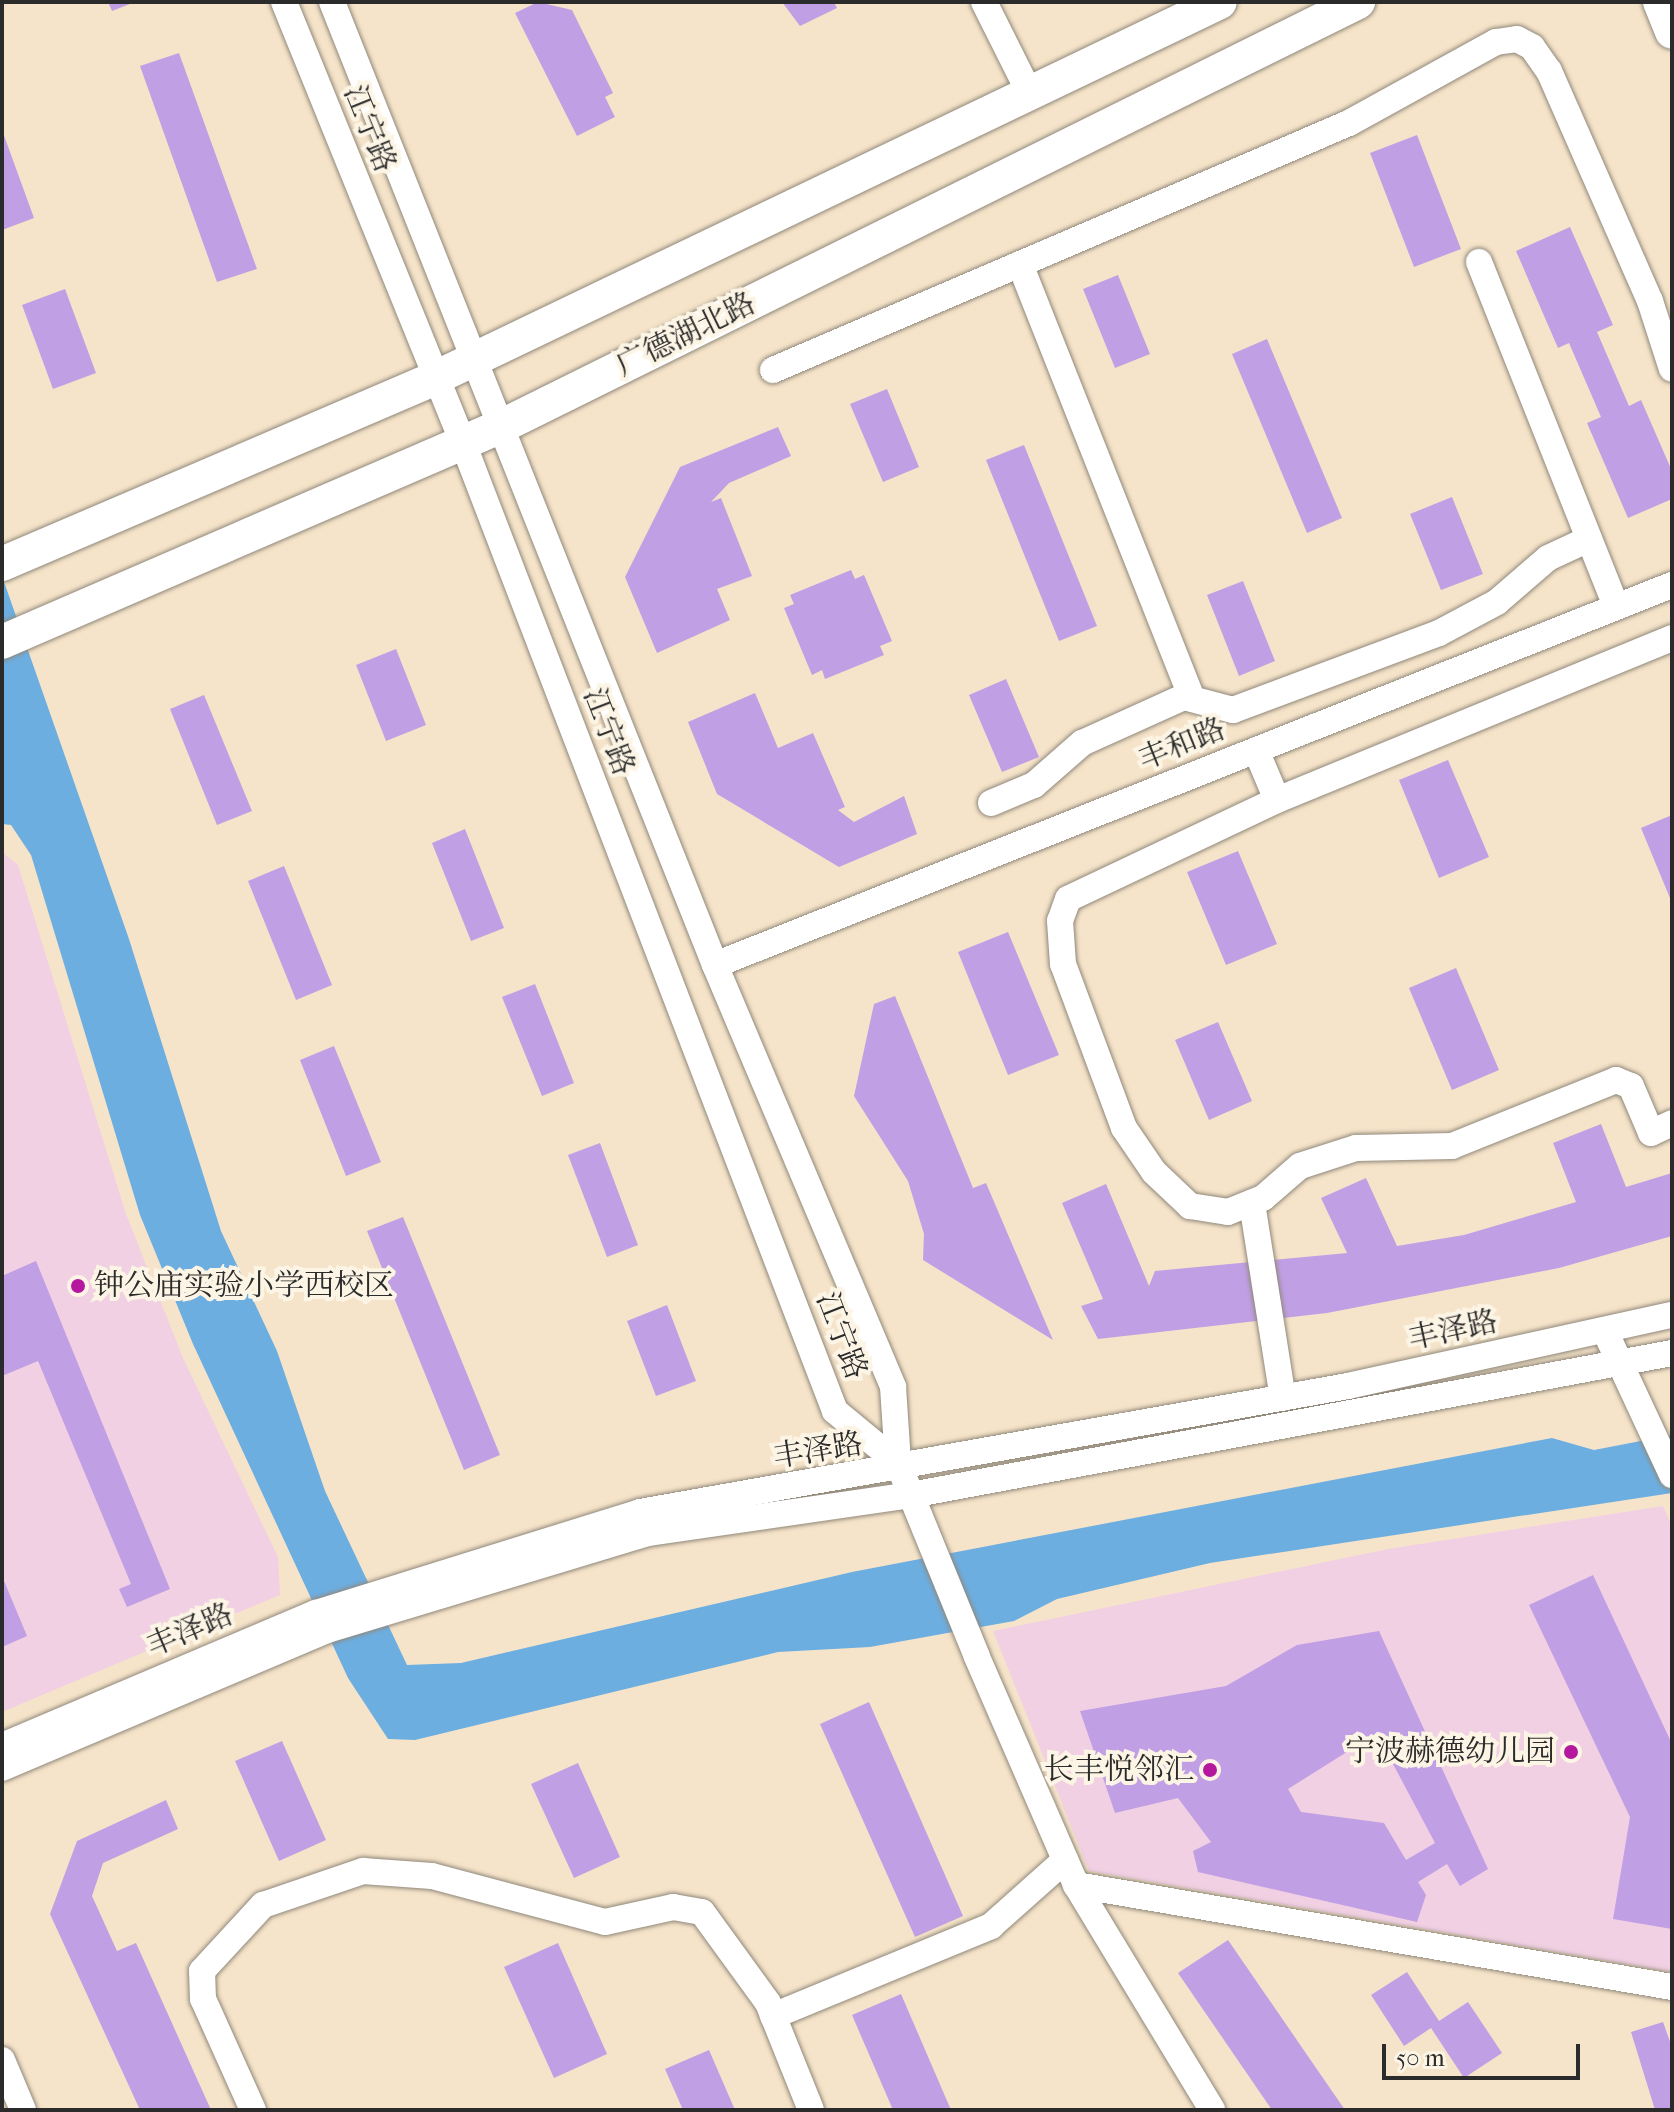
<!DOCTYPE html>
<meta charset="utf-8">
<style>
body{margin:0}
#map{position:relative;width:1674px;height:2112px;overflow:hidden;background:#f6e4ca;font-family:"IM FELL French Canon","Noto Serif SC",serif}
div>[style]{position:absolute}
.built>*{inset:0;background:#f1d0e3}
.water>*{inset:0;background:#6daee1}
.building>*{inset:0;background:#c09fe4}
.roads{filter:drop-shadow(0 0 2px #90887a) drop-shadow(0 0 2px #90887a)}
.minor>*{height:26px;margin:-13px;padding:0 13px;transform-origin:13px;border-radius:13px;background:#fff}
.major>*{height:34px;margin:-17px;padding:0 17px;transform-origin:17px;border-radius:17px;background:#fff}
.dots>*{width:22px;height:22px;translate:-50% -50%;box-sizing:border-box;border:4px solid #fcf5e5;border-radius:50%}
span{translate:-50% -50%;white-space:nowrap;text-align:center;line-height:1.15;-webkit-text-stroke:8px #fcf5e5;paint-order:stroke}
.street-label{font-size:30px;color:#2b2b2b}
.poi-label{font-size:30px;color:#2b2b2b}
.left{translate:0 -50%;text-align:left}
.right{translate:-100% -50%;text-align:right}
.frame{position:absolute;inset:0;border:4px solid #2b2b2b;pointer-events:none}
.scale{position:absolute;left:1382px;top:2044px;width:198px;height:36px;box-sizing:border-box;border:4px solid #2b2b2b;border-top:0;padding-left:10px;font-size:24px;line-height:28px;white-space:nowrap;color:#2b2b2b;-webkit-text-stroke:6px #fcf5e5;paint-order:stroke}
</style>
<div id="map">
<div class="built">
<div style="clip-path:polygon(2px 852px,18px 865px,126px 1214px,183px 1358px,278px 1557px,280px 1595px,2px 1712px)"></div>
<div style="clip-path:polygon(1663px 1506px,1672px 1526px,1672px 1972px,1089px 1871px,993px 1631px,1388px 1549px)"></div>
</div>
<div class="water">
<div style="clip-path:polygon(2px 576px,129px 939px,221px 1231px,277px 1351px,325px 1491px,407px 1665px,461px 1663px,852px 1572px,1552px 1438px,1594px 1450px,1672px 1435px,1672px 1493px,1210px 1563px,1057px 1599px,1014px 1621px,870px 1647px,778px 1652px,415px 1740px,388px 1739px,348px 1678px,193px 1344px,140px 1215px,31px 855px,11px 825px,2px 824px)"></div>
</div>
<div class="building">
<div style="clip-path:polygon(108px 2px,135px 2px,112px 11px)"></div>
<div style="clip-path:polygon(538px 2px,572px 10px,613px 93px,605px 97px,615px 117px,577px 136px,515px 13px)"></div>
<div style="clip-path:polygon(782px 2px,834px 2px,837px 8px,800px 26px)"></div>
<div style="clip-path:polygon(179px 53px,257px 269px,217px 282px,140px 66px)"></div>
<div style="clip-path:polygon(2px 130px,34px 218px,2px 230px)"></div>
<div style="clip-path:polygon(1417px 135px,1461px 249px,1414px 267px,1370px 153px)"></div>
<div style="clip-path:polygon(1570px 227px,1613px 325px,1597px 332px,1629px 406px,1641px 400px,1672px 471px,1672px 499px,1628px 518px,1587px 423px,1601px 417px,1569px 343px,1558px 348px,1516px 251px)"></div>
<div style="clip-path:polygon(1118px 275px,1150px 354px,1115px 368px,1083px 289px)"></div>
<div style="clip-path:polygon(65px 289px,96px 373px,53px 389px,22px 305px)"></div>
<div style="clip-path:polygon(1267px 339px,1342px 518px,1307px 533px,1232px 354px)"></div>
<div style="clip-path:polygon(887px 389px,919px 467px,883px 482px,850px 404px)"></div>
<div style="clip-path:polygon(778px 427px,791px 456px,729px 483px,711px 502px,721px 498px,752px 576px,717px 589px,730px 620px,657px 653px,625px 577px,680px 467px)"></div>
<div style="clip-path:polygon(1024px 445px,1097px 626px,1059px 641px,986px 460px)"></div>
<div style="clip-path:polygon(1452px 497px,1483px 574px,1441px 590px,1410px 514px)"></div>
<div style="clip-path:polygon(851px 570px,855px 579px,864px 575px,892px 641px,880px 646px,884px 655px,825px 679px,822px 670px,812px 675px,784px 608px,794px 604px,790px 595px)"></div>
<div style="clip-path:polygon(1243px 581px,1275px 661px,1239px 676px,1207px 595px)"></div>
<div style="clip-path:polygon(396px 649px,426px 725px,386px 741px,356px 665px)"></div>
<div style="clip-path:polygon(1006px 679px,1039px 757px,1002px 772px,969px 695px)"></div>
<div style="clip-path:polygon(755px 693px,778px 748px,813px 733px,845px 807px,838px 810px,854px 822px,904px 796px,917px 834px,839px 867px,717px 794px,688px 722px)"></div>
<div style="clip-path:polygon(204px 695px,252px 811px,217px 825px,170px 709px)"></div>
<div style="clip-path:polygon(1448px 760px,1489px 857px,1439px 878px,1399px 780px)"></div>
<div style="clip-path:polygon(1672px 815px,1672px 903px,1641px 828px)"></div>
<div style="clip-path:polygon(465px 829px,504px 928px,471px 941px,432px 843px)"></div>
<div style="clip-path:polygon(1238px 851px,1277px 944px,1226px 965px,1187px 872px)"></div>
<div style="clip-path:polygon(284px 866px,332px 985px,296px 1000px,248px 881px)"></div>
<div style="clip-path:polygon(1008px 932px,1059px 1055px,1008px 1075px,958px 952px)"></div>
<div style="clip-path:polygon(1456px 968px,1499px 1070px,1452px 1090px,1409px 988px)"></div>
<div style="clip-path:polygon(535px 984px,574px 1083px,542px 1096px,502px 997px)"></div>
<div style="clip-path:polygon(895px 996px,973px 1188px,986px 1183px,1053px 1340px,923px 1260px,924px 1234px,908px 1181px,854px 1096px,874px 1004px)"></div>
<div style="clip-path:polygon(1218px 1022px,1252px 1101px,1209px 1120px,1175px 1040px)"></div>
<div style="clip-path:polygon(334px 1046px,381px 1162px,346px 1176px,300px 1060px)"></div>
<div style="clip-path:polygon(1601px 1124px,1626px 1187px,1672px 1173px,1672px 1236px,1559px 1268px,1327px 1313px,1098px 1339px,1081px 1306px,1103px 1299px,1062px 1203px,1106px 1184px,1149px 1286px,1155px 1271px,1347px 1253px,1321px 1198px,1366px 1178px,1397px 1246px,1464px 1235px,1576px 1202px,1553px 1143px)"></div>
<div style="clip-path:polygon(600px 1143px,638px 1245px,607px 1257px,568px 1155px)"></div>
<div style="clip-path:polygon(403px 1217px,500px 1455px,464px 1470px,367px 1231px)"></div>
<div style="clip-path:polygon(36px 1261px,170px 1589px,127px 1607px,119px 1589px,131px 1584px,38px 1361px,2px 1376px,2px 1276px)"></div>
<div style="clip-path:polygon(667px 1305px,696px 1381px,656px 1396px,627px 1321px)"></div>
<div style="clip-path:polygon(1593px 1575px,1672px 1744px,1672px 1929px,1613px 1919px,1630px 1817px,1529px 1605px)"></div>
<div style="clip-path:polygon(2px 1576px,27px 1636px,2px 1647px)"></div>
<div style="clip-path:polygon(evenodd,1379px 1631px,1488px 1869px,1460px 1886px,1447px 1864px,1418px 1882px,1426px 1895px,1417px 1922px,1198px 1872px,1193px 1851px,1211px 1842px,1178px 1798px,1115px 1813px,1080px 1711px,1226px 1686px,1297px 1645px,1379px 1631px,1384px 1747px,1435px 1843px,1406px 1860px,1384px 1823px,1301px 1812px,1288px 1789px,1350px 1750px,1384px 1747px)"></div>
<div style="clip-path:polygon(869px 1702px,963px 1916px,915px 1937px,820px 1724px)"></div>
<div style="clip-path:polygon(282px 1741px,326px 1840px,279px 1861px,235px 1761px)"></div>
<div style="clip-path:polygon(578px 1763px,620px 1857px,574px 1878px,531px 1784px)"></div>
<div style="clip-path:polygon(166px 1800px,178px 1829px,103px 1863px,92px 1896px,117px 1951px,136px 1943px,211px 2110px,140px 2110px,50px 1914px,77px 1841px)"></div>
<div style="clip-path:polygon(1228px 1940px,1345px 2110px,1272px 2110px,1178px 1973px)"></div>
<div style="clip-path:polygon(558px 1943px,607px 2054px,554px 2078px,504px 1967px)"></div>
<div style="clip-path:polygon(1407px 1972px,1439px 2021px,1468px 2002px,1502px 2053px,1464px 2078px,1431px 2028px,1404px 2046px,1371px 1995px)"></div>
<div style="clip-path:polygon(901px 1994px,951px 2110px,893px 2110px,852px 2015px)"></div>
<div style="clip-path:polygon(1663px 2022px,1672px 2047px,1672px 2110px,1655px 2110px,1631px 2032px)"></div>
<div style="clip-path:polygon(709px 2050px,735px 2110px,683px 2110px,665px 2069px)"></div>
</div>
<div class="roads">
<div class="minor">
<div style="left:284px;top:2px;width:476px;rotate:67.9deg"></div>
<div style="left:463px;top:443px;width:1037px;rotate:68.98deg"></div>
<div style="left:835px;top:1411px;width:82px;rotate:39.5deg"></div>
<div style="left:332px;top:2px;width:1036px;rotate:68.31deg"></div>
<div style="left:715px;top:965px;width:458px;rotate:67.1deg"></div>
<div style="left:893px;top:1387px;width:76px;rotate:86.2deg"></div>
<div style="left:898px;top:1463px;width:209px;rotate:67.8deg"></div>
<div style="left:977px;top:1657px;width:249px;rotate:66.5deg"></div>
<div style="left:1076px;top:1885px;width:263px;rotate:58.8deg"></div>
<div style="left:984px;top:2px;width:103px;rotate:63.4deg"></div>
<div style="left:1479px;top:262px;width:371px;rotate:68.3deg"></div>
<div style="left:1020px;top:264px;width:467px;rotate:68.4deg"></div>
<div style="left:773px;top:370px;width:627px;rotate:-23.21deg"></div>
<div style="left:1349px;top:123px;width:168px;rotate:-28.9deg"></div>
<div style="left:1496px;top:42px;width:21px;rotate:-8deg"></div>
<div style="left:1517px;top:39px;width:17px;rotate:28deg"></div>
<div style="left:1532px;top:47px;width:29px;rotate:55deg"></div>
<div style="left:1549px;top:71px;width:251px;rotate:66.3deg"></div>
<div style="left:1650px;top:301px;width:71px;rotate:72.1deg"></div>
<div style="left:1256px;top:750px;width:54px;rotate:67.2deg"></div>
<div style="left:1277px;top:800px;width:427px;rotate:-22.3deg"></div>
<div style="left:1277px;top:800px;width:231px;rotate:154.7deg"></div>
<div style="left:1068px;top:899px;width:23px;rotate:110deg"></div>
<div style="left:1060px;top:921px;width:43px;rotate:86deg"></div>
<div style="left:1063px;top:964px;width:175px;rotate:69.6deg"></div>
<div style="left:1124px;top:1128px;width:53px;rotate:55.7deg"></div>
<div style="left:1154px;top:1172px;width:50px;rotate:43.4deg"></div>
<div style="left:1190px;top:1206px;width:38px;rotate:9deg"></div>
<div style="left:1228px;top:1212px;width:38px;rotate:-22deg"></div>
<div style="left:1263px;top:1198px;width:49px;rotate:-40.9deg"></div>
<div style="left:1300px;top:1166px;width:59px;rotate:-17.8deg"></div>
<div style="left:1356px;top:1148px;width:96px;rotate:-1.2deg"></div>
<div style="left:1452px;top:1146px;width:177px;rotate:-21.9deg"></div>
<div style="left:1616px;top:1080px;width:16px;rotate:22deg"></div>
<div style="left:1631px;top:1086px;width:51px;rotate:66.9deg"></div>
<div style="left:1651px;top:1133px;width:23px;rotate:-25deg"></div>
<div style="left:991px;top:803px;width:47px;rotate:-22.7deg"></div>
<div style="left:1034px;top:785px;width:64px;rotate:-41.2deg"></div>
<div style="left:1082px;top:743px;width:112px;rotate:-24.3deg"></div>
<div style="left:1184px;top:697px;width:51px;rotate:14.9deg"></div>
<div style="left:1233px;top:710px;width:220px;rotate:-20.5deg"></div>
<div style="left:1439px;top:633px;width:66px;rotate:-28.1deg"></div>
<div style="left:1497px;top:602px;width:67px;rotate:-40.8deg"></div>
<div style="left:1548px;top:558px;width:45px;rotate:-24.9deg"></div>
<div style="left:715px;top:965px;width:1030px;rotate:-21.66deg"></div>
<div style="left:1252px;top:1203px;width:197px;rotate:81deg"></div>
<div style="left:1605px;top:1331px;width:159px;rotate:65deg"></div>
<div style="left:2px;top:1746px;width:341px;rotate:-23deg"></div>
<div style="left:316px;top:1613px;width:339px;rotate:-17.3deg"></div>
<div style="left:640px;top:1512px;width:719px;rotate:-10.09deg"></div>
<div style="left:1348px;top:1386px;width:332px;rotate:-12.4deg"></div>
<div style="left:2px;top:1768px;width:353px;rotate:-23deg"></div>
<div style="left:327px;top:1630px;width:335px;rotate:-16.8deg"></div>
<div style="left:648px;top:1533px;width:266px;rotate:-8.2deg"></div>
<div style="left:911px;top:1495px;width:774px;rotate:-10.57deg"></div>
<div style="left:1076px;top:1885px;width:605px;rotate:9.71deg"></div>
<div style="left:773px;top:2016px;width:236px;rotate:-22.4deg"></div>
<div style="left:991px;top:1926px;width:99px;rotate:-41.7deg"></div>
<div style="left:2px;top:2060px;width:54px;rotate:67.2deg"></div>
<div style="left:253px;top:2110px;width:122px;rotate:-114.2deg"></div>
<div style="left:203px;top:1999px;width:28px;rotate:-92deg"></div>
<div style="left:202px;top:1971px;width:90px;rotate:-47.3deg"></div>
<div style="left:263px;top:1905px;width:106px;rotate:-18.8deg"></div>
<div style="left:363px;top:1871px;width:69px;rotate:4.1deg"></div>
<div style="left:432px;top:1876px;width:179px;rotate:14.9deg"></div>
<div style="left:605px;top:1922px;width:70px;rotate:-12.4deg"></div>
<div style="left:673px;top:1907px;width:29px;rotate:10deg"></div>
<div style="left:702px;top:1912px;width:112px;rotate:54deg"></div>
<div style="left:768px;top:2003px;width:115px;rotate:68.1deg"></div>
</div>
<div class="major">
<div style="left:1660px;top:2px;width:32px;rotate:68deg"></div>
<div style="left:2px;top:564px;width:471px;rotate:-23.2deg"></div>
<div style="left:435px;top:378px;width:870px;rotate:-25.59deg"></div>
<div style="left:2px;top:642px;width:549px;rotate:-23.39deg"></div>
<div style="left:506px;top:424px;width:951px;rotate:-26.35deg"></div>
</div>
</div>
<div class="dots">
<div style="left:78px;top:1286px;background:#b5179e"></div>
<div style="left:1571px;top:1752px;background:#b5179e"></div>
<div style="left:1210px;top:1770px;background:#b5179e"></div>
</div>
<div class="street-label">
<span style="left:369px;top:129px;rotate:68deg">江宁路</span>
<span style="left:686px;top:335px;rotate:-26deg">广德湖北路</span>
<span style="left:608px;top:732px;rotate:69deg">江宁路</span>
<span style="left:1182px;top:745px;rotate:-22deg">丰和路</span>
<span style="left:1453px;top:1331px;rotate:-12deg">丰泽路</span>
<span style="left:841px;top:1336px;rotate:69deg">江宁路</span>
<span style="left:818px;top:1451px;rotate:-9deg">丰泽路</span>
<span style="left:190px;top:1631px;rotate:-23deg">丰泽路</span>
</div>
<div class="poi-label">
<span class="left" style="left:94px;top:1286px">钟公庙实验小学西校区</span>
<span class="right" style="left:1555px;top:1752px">宁波赫德幼儿园</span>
<span class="right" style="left:1194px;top:1770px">长丰悦邻汇</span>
</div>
<div class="frame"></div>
<div class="scale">50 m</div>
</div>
